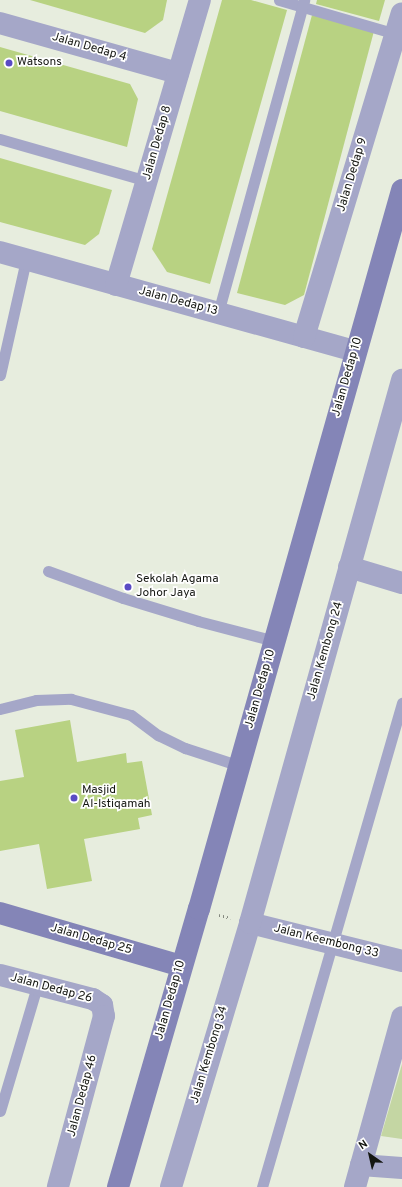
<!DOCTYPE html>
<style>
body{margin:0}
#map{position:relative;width:402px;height:1187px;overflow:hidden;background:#e7edde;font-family:Overpass,sans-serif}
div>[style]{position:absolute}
.green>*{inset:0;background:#c4d6a3}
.building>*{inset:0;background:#b8d282}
.path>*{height:2.5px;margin-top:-1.25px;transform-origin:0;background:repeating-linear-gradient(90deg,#85897f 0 1px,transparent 0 4px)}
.lane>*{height:11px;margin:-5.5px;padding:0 5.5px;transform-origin:5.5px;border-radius:5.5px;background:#a5a7c8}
.street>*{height:22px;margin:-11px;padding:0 11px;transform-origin:11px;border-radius:11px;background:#a5a7c8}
.secondary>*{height:22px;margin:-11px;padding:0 11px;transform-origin:11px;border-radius:11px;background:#8485b7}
.dots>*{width:11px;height:11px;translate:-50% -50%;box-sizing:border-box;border:2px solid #fff;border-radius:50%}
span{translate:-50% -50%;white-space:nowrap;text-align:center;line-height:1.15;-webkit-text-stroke:3.5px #fff;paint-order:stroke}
.street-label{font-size:12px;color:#141611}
.poi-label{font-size:12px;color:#141611}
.left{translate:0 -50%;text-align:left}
.north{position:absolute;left:350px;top:1135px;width:40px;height:40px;-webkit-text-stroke:3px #fff;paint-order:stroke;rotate:326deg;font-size:11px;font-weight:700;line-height:16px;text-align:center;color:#141611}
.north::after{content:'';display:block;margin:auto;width:14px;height:18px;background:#141611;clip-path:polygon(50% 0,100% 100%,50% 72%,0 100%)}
</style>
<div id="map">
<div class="green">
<div style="clip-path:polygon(402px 1064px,402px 1139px,381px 1136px)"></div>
</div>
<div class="building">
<div style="clip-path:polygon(30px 0,167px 0,163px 20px,145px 33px)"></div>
<div style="clip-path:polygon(222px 0,251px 0,287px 10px,210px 284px,167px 272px,152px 249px)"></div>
<div style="clip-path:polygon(317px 0,385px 0,379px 21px,316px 4px)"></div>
<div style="clip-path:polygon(312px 15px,374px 31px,304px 295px,285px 305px,237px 293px)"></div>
<div style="clip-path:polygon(0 47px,130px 84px,138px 99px,127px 147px,0 111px)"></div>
<div style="clip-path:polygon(0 158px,112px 190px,99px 234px,85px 245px,0 222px)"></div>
<div style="clip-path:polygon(70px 720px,77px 762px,126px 753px,127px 763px,142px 761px,152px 815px,138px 818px,140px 829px,84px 839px,92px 881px,47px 889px,39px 844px,0 851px,0 781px,24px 777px,15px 730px)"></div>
</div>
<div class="path">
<div style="left:219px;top:915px;width:12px;rotate:14deg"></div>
</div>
<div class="lane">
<div style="left:279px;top:0;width:122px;rotate:16.2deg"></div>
<div style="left:0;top:139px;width:153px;rotate:15.9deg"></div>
<div style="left:218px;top:313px;width:325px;rotate:-74.6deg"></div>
<div style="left:0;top:375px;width:118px;rotate:-77.3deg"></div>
<div style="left:48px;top:571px;width:80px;rotate:19.8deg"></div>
<div style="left:123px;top:598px;width:78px;rotate:17deg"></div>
<div style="left:198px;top:621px;width:80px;rotate:14.6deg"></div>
<div style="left:0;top:709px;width:37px;rotate:-14deg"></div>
<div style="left:36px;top:700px;width:35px;rotate:-2deg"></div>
<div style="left:71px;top:699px;width:62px;rotate:14.9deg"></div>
<div style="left:131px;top:715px;width:34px;rotate:37deg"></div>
<div style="left:158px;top:735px;width:30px;rotate:26deg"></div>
<div style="left:185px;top:748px;width:58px;rotate:18.1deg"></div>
<div style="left:0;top:1111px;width:130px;rotate:-73.5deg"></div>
<div style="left:262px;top:1187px;width:504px;rotate:-73.87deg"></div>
</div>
<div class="street">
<div style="left:0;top:23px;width:185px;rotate:15.7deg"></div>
<div style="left:0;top:252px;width:369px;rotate:15.6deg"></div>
<div style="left:116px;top:285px;width:297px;rotate:-73.6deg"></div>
<div style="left:304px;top:337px;width:338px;rotate:-73.2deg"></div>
<div style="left:349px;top:567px;width:55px;rotate:16.8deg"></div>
<div style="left:250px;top:923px;width:157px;rotate:14deg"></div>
<div style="left:0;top:975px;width:96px;rotate:14.5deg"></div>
<div style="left:93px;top:999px;width:11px;rotate:34deg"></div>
<div style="left:102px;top:1005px;width:11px;rotate:80deg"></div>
<div style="left:104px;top:1016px;width:177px;rotate:105.1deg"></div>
<div style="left:361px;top:1165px;width:41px;rotate:4.2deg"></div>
<div style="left:171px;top:1187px;width:276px;rotate:-73.3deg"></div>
<div style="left:250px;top:923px;width:564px;rotate:-74.36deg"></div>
<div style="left:355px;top:1187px;width:176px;rotate:-74.5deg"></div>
</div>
<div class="secondary">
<div style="left:0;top:913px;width:189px;rotate:16.3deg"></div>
<div style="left:118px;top:1187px;width:290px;rotate:-73.8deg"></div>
<div style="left:199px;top:909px;width:747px;rotate:-74.23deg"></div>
</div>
<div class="dots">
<div style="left:9px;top:63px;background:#5a4bc4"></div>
<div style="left:128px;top:587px;background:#5a4bc4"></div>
<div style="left:74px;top:798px;background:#5a4bc4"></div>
</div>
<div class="street-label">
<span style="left:89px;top:48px;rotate:16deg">Jalan Dedap 4</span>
<span style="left:158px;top:143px;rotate:-74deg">Jalan Dedap 8</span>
<span style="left:353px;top:175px;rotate:-73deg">Jalan Dedap 9</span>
<span style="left:178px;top:302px;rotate:15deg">Jalan Dedap 13</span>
<span style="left:348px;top:377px;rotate:-74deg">Jalan Dedap 10</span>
<span style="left:326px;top:651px;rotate:-74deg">Jalan Kembong 24</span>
<span style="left:261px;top:689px;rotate:-74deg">Jalan Dedap 10</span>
<span style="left:91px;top:940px;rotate:16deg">Jalan Dedap 25</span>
<span style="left:326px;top:942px;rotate:14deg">Jalan Keembong 33</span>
<span style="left:51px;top:989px;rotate:15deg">Jalan Dedap 26</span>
<span style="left:171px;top:1000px;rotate:-74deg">Jalan Dedap 10</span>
<span style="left:210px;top:1055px;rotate:-73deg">Jalan Kembong 34</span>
<span style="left:83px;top:1096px;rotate:-75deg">Jalan Dedap 46</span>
</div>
<div class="poi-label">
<span class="left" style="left:17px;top:63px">Watsons</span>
<span class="left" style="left:136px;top:587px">Sekolah Agama<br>Johor Jaya</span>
<span class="left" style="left:82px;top:798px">Masjid<br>Al-Istiqamah</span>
</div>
<div class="north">N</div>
</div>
